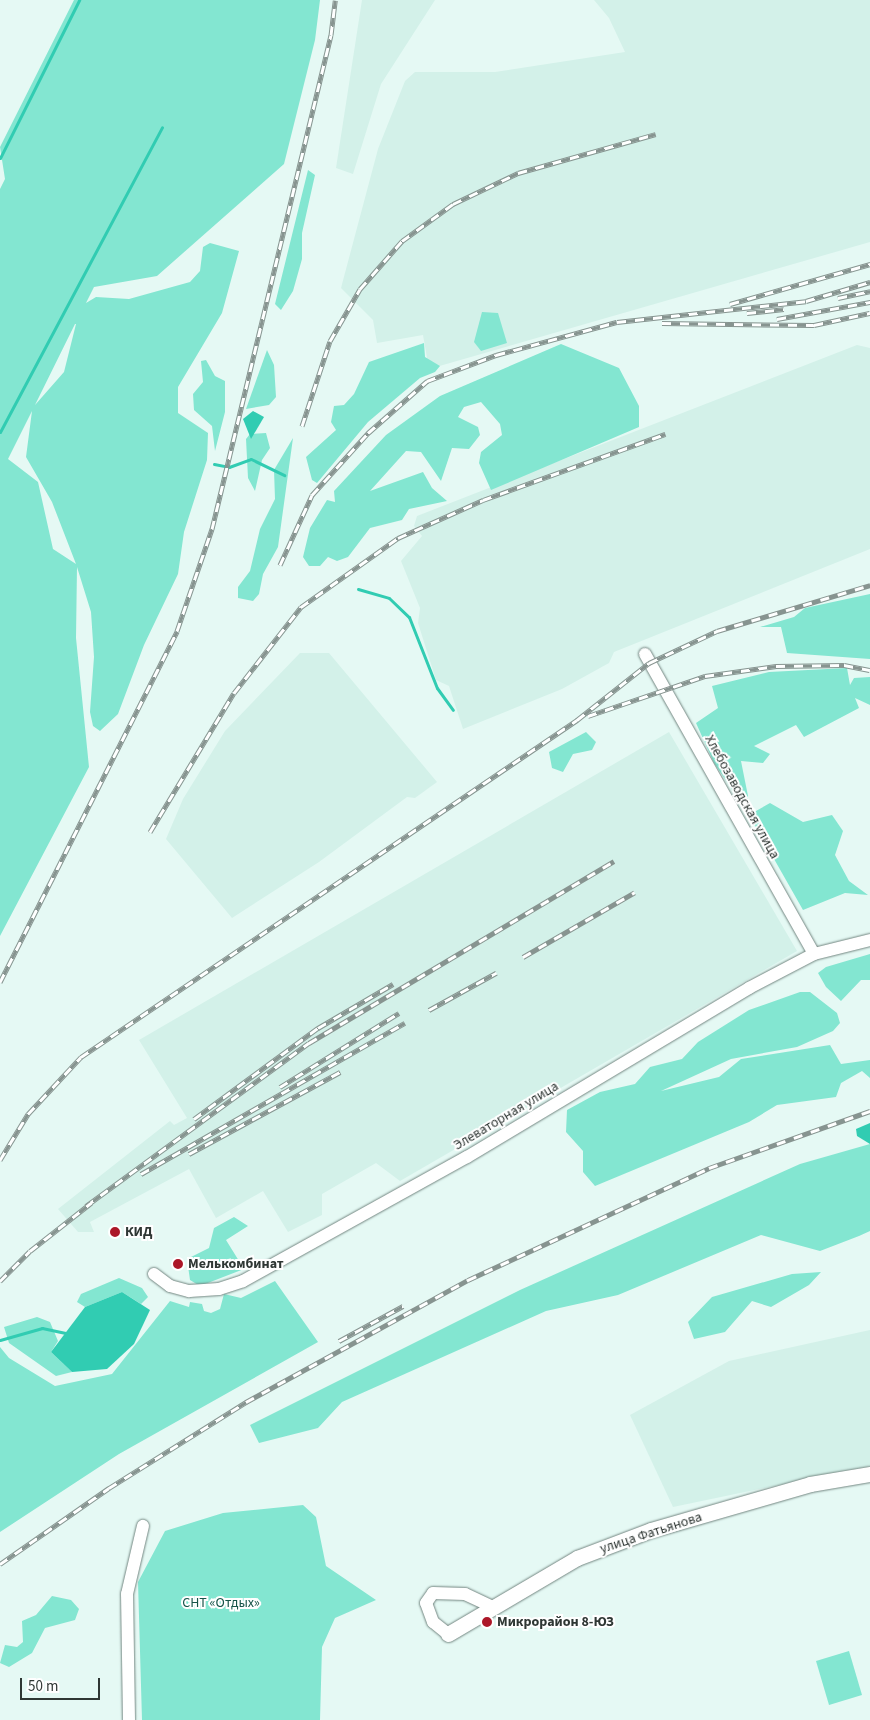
<!DOCTYPE html>
<meta charset="utf-8">
<style>
body{margin:0}
#map{position:relative;width:870px;height:1720px;overflow:hidden;background:#e5f9f4;font-family:"Source Sans 3",sans-serif}
div>[style]{position:absolute}
.built>*{inset:0;background:#d3f1e9}
.green>*{inset:0;background:#83e6d1}
.water>*{inset:0;background:#31ccb2}
.stream>*{height:3px;margin:-1.5px;padding:0 1.5px;transform-origin:1.5px;border-radius:1.5px;background:#31ccb2}
.roads{filter:drop-shadow(0 0 1px #738681) drop-shadow(0 0 1px #738681)}
.minor>*{height:12px;margin:-6px;padding:0 6px;transform-origin:6px;border-radius:6px;background:#fff}
.tertiary>*{height:15px;margin:-7.5px;padding:0 7.5px;transform-origin:7.5px;border-radius:7.5px;background:#fff}
.rail>*{height:5px;margin-top:-2.5px;transform-origin:0;background:repeating-linear-gradient(90deg,#fff 0 9px,#879490 0 18px);box-sizing:border-box;border-block:1px solid #879490}
.dots>*{width:14px;height:14px;translate:-50% -50%;box-sizing:border-box;border:2px solid #fff;border-radius:50%}
span{translate:-50% -50%;white-space:nowrap;text-align:center;line-height:1.15;-webkit-text-stroke:4px #fff;paint-order:stroke}
.street-label{font-size:14px;color:#2f3734}
.poi-label{font-size:14px;color:#2f3734;font-weight:700}
.left{translate:0 -50%;text-align:left}
.park-label{font-size:14px;color:#175449}
.scale{position:absolute;left:20px;top:1678px;width:80px;height:22px;box-sizing:border-box;border:2px solid #2f3734;border-top:0;padding-left:6px;font-size:15px;line-height:18px;white-space:nowrap;color:#2f3734;-webkit-text-stroke:4px #fff;paint-order:stroke}
</style>
<div id="map">
<div class="built">
<div style="clip-path:polygon(362px 0,435px 0,381px 84px,353px 174px,336px 168px)"></div>
<div style="clip-path:polygon(594px 0,870px 0,870px 242px,429px 369px,423px 335px,377px 343px,373px 320px,341px 288px,378px 149px,405px 81px,415px 72px,495px 72px,625px 52px,609px 18px)"></div>
<div style="clip-path:polygon(857px 345px,870px 348px,870px 549px,614px 652px,609px 663px,562px 689px,463px 729px,449px 686px,436px 680px,418px 623px,420px 608px,401px 561px,422px 536px,414px 526px,417px 516px)"></div>
<div style="clip-path:polygon(300px 653px,329px 653px,437px 782px,415px 798px,407px 797px,319px 862px,232px 918px,166px 839px,183px 799px,225px 731px)"></div>
<div style="clip-path:polygon(669px 732px,797px 951px,400px 1181px,376px 1163px,322px 1194px,322px 1215px,288px 1232px,263px 1191px,216px 1218px,189px 1169px,90px 1222px,94px 1232px,78px 1232px,58px 1209px,170px 1121px,174px 1125px,187px 1118px,139px 1040px)"></div>
<div style="clip-path:polygon(870px 1330px,870px 1466px,673px 1507px,630px 1415px,729px 1361px)"></div>
</div>
<div class="green">
<div style="clip-path:polygon(evenodd,74px 0,320px 0,315px 40px,284px 164px,157px 276px,94px 287px,86px 303px,96px 297px,129px 299px,190px 282px,200px 271px,203px 247px,210px 243px,239px 251px,222px 313px,178px 387px,178px 413px,208px 433px,207px 460px,184px 532px,178px 574px,144px 645px,118px 714px,100px 731px,93px 726px,90px 712px,94px 657px,91px 612px,77px 567px,76px 638px,89px 767px,0 936px,0 189px,5px 179px,0 147px,74px 0,76px 324px,64px 372px,35px 405px,75px 324px,76px 324px,74px 0,32px 411px,26px 457px,52px 502px,76px 564px,53px 549px,38px 482px,8px 459px,32px 411px)"></div>
<div style="clip-path:polygon(308px 170px,315px 175px,302px 233px,302px 259px,293px 291px,281px 310px,275px 304px)"></div>
<div style="clip-path:polygon(482px 312px,498px 313px,507px 343px,481px 351px,474px 342px)"></div>
<div style="clip-path:polygon(424px 343px,425px 357px,440px 366px,435px 372px,420px 378px,368px 422px,317px 483px,312px 480px,306px 457px,336px 430px,331px 422px,334px 406px,344px 405px,354px 394px,369px 362px)"></div>
<div style="clip-path:polygon(561px 344px,619px 368px,639px 406px,639px 427px,491px 490px,479px 463px,481px 452px,502px 435px,500px 424px,481px 402px,464px 407px,458px 417px,478px 427px,480px 435px,469px 449px,452px 448px,441px 481px,421px 452px,406px 451px,370px 491px,423px 472px,432px 488px,447px 501px,409px 509px,402px 520px,370px 528px,348px 557px,337px 561px,328px 557px,320px 566px,309px 566px,303px 557px,310px 528px,327px 500px,335px 502px,334px 491px,386px 435px,440px 396px)"></div>
<div style="clip-path:polygon(267px 350px,274px 365px,276px 397px,269px 405px,246px 409px)"></div>
<div style="clip-path:polygon(206px 360px,215px 376px,225px 381px,225px 412px,215px 451px,212px 426px,194px 410px,193px 394px,203px 382px,201px 361px)"></div>
<div style="clip-path:polygon(266px 433px,270px 448px,262px 460px,255px 491px,248px 478px,246px 439px,250px 434px)"></div>
<div style="clip-path:polygon(293px 438px,278px 547px,263px 574px,259px 594px,253px 601px,238px 598px,238px 587px,250px 571px,260px 529px,275px 499px,274px 470px)"></div>
<div style="clip-path:polygon(870px 594px,870px 659px,787px 653px,781px 627px,760px 627px,794px 617px,805px 608px)"></div>
<div style="clip-path:polygon(847px 668px,850px 685px,854px 678px,870px 677px,870px 705px,855px 698px,859px 708px,804px 737px,796px 725px,754px 746px,770px 754px,763px 763px,741px 761px,748px 796px,747px 801px,737px 797px,714px 763px,696px 723px,718px 708px,712px 686px,769px 672px)"></div>
<div style="clip-path:polygon(586px 732px,596px 742px,592px 750px,573px 754px,563px 772px,552px 768px,549px 752px)"></div>
<div style="clip-path:polygon(770px 803px,803px 822px,832px 815px,843px 831px,835px 855px,849px 881px,868px 895px,845px 893px,803px 910px,749px 815px)"></div>
<div style="clip-path:polygon(870px 954px,870px 980px,861px 980px,841px 1001px,826px 987px,818px 973px,826px 967px)"></div>
<div style="clip-path:polygon(800px 992px,810px 992px,837px 1013px,840px 1023px,833px 1031px,797px 1047px,731px 1059px,661px 1091px,719px 1077px,741px 1059px,830px 1045px,841px 1064px,870px 1060px,870px 1078px,862px 1071px,841px 1083px,836px 1097px,777px 1105px,749px 1122px,595px 1186px,583px 1172px,583px 1151px,566px 1132px,567px 1110px,600px 1092px,635px 1084px,650px 1067px,682px 1059px,698px 1042px,749px 1010px)"></div>
<div style="clip-path:polygon(870px 1144px,870px 1231px,859px 1236px,820px 1251px,761px 1235px,618px 1295px,546px 1311px,342px 1402px,318px 1428px,259px 1443px,250px 1425px,520px 1290px,800px 1164px)"></div>
<div style="clip-path:polygon(234px 1217px,248px 1226px,226px 1240px,244px 1269px,200px 1286px,190px 1280px,187px 1259px,209px 1248px,214px 1228px)"></div>
<div style="clip-path:polygon(821px 1272px,809px 1285px,771px 1307px,752px 1301px,725px 1332px,694px 1339px,688px 1322px,712px 1297px,792px 1274px)"></div>
<div style="clip-path:polygon(119px 1278px,142px 1288px,148px 1297px,141px 1304px,122px 1292px,85px 1307px,77px 1302px,81px 1294px)"></div>
<div style="clip-path:polygon(275px 1281px,318px 1342px,119px 1454px,0 1532px,0 1347px,9px 1358px,55px 1386px,112px 1374px,170px 1301px,189px 1307px,190px 1302px,202px 1304px,204px 1311px,211px 1313px,220px 1309px,224px 1294px,241px 1298px)"></div>
<div style="clip-path:polygon(37px 1317px,50px 1322px,58px 1341px,51px 1352px,72px 1372px,56px 1376px,9px 1343px,4px 1327px)"></div>
<div style="clip-path:polygon(303px 1505px,316px 1517px,326px 1566px,376px 1600px,335px 1618px,322px 1647px,320px 1720px,142px 1720px,138px 1582px,165px 1531px,223px 1513px)"></div>
<div style="clip-path:polygon(52px 1596px,71px 1600px,79px 1609px,75px 1620px,45px 1628px,32px 1653px,9px 1667px,0 1663px,5px 1645px,17px 1647px,23px 1642px,22px 1621px,36px 1615px)"></div>
<div style="clip-path:polygon(849px 1651px,862px 1695px,829px 1705px,816px 1661px)"></div>
</div>
<div class="water">
<div style="clip-path:polygon(253px 411px,264px 417px,251px 439px,243px 419px)"></div>
<div style="clip-path:polygon(870px 1123px,870px 1144px,857px 1136px,856px 1129px)"></div>
<div style="clip-path:polygon(122px 1292px,150px 1310px,134px 1344px,107px 1369px,72px 1372px,51px 1352px,85px 1307px)"></div>
</div>
<div class="stream">
<div style="left:0;top:158px;width:177px;rotate:-63.4deg"></div>
<div style="left:0;top:432px;width:345px;rotate:-62deg"></div>
<div style="left:214px;top:464px;width:15px;rotate:11deg"></div>
<div style="left:229px;top:467px;width:23px;rotate:-20deg"></div>
<div style="left:251px;top:459px;width:37px;rotate:26deg"></div>
<div style="left:358px;top:589px;width:32px;rotate:16deg"></div>
<div style="left:389px;top:598px;width:28px;rotate:44deg"></div>
<div style="left:409px;top:617px;width:76px;rotate:68.5deg"></div>
<div style="left:437px;top:688px;width:27px;rotate:54deg"></div>
<div style="left:0;top:1340px;width:44px;rotate:-15.9deg"></div>
<div style="left:42px;top:1328px;width:24px;rotate:12deg"></div>
</div>
<div class="roads">
<div class="minor">
<div style="left:645px;top:654px;width:344px;rotate:60.6deg"></div>
<div style="left:154px;top:1274px;width:20px;rotate:37deg"></div>
<div style="left:170px;top:1286px;width:20px;rotate:15deg"></div>
<div style="left:189px;top:1291px;width:30px;rotate:-4deg"></div>
<div style="left:219px;top:1289px;width:25px;rotate:-18deg"></div>
<div style="left:243px;top:1281px;width:256px;rotate:-29deg"></div>
<div style="left:467px;top:1157px;width:329px;rotate:-30.9deg"></div>
<div style="left:749px;top:988px;width:73px;rotate:-27.6deg"></div>
<div style="left:814px;top:954px;width:58px;rotate:-14deg"></div>
<div style="left:448px;top:1634px;width:19px;rotate:-141deg"></div>
<div style="left:433px;top:1622px;width:20px;rotate:-110deg"></div>
<div style="left:426px;top:1603px;width:12px;rotate:-55deg"></div>
<div style="left:433px;top:1593px;width:32px;rotate:2deg"></div>
<div style="left:465px;top:1594px;width:31px;rotate:25deg"></div>
<div style="left:129px;top:1720px;width:126px;rotate:-90.9deg"></div>
<div style="left:127px;top:1594px;width:70px;rotate:-76.8deg"></div>
</div>
<div class="tertiary">
<div style="left:448px;top:1634px;width:150px;rotate:-30.5deg"></div>
<div style="left:577px;top:1558px;width:79px;rotate:-20.7deg"></div>
<div style="left:651px;top:1530px;width:166px;rotate:-16.1deg"></div>
<div style="left:810px;top:1484px;width:61px;rotate:-9.5deg"></div>
</div>
</div>
<div class="rail">
<div style="left:838px;top:298px;width:33px;rotate:-12deg"></div>
<div style="left:730px;top:304px;width:146px;rotate:-15.9deg"></div>
<div style="left:747px;top:313px;width:37px;rotate:-6deg"></div>
<div style="left:777px;top:319px;width:95px;rotate:-10.4deg"></div>
<div style="left:662px;top:323px;width:152px;rotate:0.8deg"></div>
<div style="left:814px;top:325px;width:57px;rotate:-12.1deg"></div>
<div style="left:302px;top:426px;width:89px;rotate:-71.8deg"></div>
<div style="left:330px;top:341px;width:60px;rotate:-60deg"></div>
<div style="left:360px;top:289px;width:64px;rotate:-48.8deg"></div>
<div style="left:402px;top:241px;width:63px;rotate:-36deg"></div>
<div style="left:453px;top:204px;width:72px;rotate:-25.5deg"></div>
<div style="left:518px;top:173px;width:143px;rotate:-15.8deg"></div>
<div style="left:280px;top:565px;width:77px;rotate:-65.4deg"></div>
<div style="left:312px;top:495px;width:84px;rotate:-47.9deg"></div>
<div style="left:368px;top:433px;width:79px;rotate:-41.4deg"></div>
<div style="left:427px;top:381px;width:74px;rotate:-20.6deg"></div>
<div style="left:496px;top:355px;width:125px;rotate:-15.3deg"></div>
<div style="left:617px;top:322px;width:190px;rotate:-6.3deg"></div>
<div style="left:806px;top:301px;width:67px;rotate:-16.5deg"></div>
<div style="left:588px;top:716px;width:124px;rotate:-18.9deg"></div>
<div style="left:705px;top:676px;width:72px;rotate:-8deg"></div>
<div style="left:776px;top:666px;width:68px;rotate:-0.8deg"></div>
<div style="left:844px;top:665px;width:26px;rotate:11deg"></div>
<div style="left:150px;top:832px;width:162px;rotate:-58.9deg"></div>
<div style="left:234px;top:693px;width:109px;rotate:-52.1deg"></div>
<div style="left:301px;top:607px;width:119px;rotate:-35.4deg"></div>
<div style="left:398px;top:538px;width:93px;rotate:-24.1deg"></div>
<div style="left:483px;top:500px;width:194px;rotate:-19.9deg"></div>
<div style="left:523px;top:957px;width:129px;rotate:-30.1deg"></div>
<div style="left:0;top:982px;width:393px;rotate:-63.2deg"></div>
<div style="left:177px;top:631px;width:108px;rotate:-71.1deg"></div>
<div style="left:212px;top:529px;width:508px;rotate:-76.46deg"></div>
<div style="left:331px;top:35px;width:35px;rotate:-83deg"></div>
<div style="left:429px;top:1010px;width:77px;rotate:-28.9deg"></div>
<div style="left:280px;top:1087px;width:140px;rotate:-31.9deg"></div>
<div style="left:194px;top:1119px;width:154px;rotate:-36.3deg"></div>
<div style="left:318px;top:1028px;width:87px;rotate:-30.4deg"></div>
<div style="left:189px;top:1154px;width:172px;rotate:-28.5deg"></div>
<div style="left:0;top:1160px;width:54px;rotate:-58.7deg"></div>
<div style="left:28px;top:1114px;width:78px;rotate:-47.1deg"></div>
<div style="left:81px;top:1057px;width:600px;rotate:-34.19deg"></div>
<div style="left:577px;top:720px;width:92px;rotate:-38.4deg"></div>
<div style="left:649px;top:663px;width:75px;rotate:-25.2deg"></div>
<div style="left:717px;top:631px;width:160px;rotate:-16.7deg"></div>
<div style="left:141px;top:1174px;width:304px;rotate:-29.8deg"></div>
<div style="left:86px;top:1206px;width:276px;rotate:-36.2deg"></div>
<div style="left:309px;top:1043px;width:355px;rotate:-30.8deg"></div>
<div style="left:0;top:1281px;width:42px;rotate:-45deg"></div>
<div style="left:30px;top:1251px;width:78px;rotate:-38.2deg"></div>
<div style="left:339px;top:1341px;width:73px;rotate:-28.7deg"></div>
<div style="left:0;top:1564px;width:133px;rotate:-34.9deg"></div>
<div style="left:109px;top:1488px;width:162px;rotate:-32.1deg"></div>
<div style="left:246px;top:1402px;width:253px;rotate:-28.8deg"></div>
<div style="left:468px;top:1280px;width:266px;rotate:-24.9deg"></div>
<div style="left:709px;top:1168px;width:171px;rotate:-19.5deg"></div>
</div>
<div class="dots">
<div style="left:115px;top:1232px;background:#ac1728"></div>
<div style="left:178px;top:1264px;background:#ac1728"></div>
<div style="left:487px;top:1622px;background:#ac1728"></div>
</div>
<div class="street-label">
<span style="left:742px;top:797px;rotate:61deg">Хлебозаводская улица</span>
<span style="left:506px;top:1116px;rotate:-31deg">Элеваторная улица</span>
<span style="left:651px;top:1533px;rotate:-18deg">улица Фатьянова</span>
</div>
<div class="poi-label">
<span class="left" style="left:125px;top:1232px">КИД</span>
<span class="left" style="left:188px;top:1264px">Мелькомбинат</span>
<span class="left" style="left:497px;top:1622px">Микрорайон 8-ЮЗ</span>
</div>
<div class="park-label">
<span style="left:221px;top:1603px">СНТ «Отдых»</span>
</div>
<div class="scale">50 m</div>
</div>
